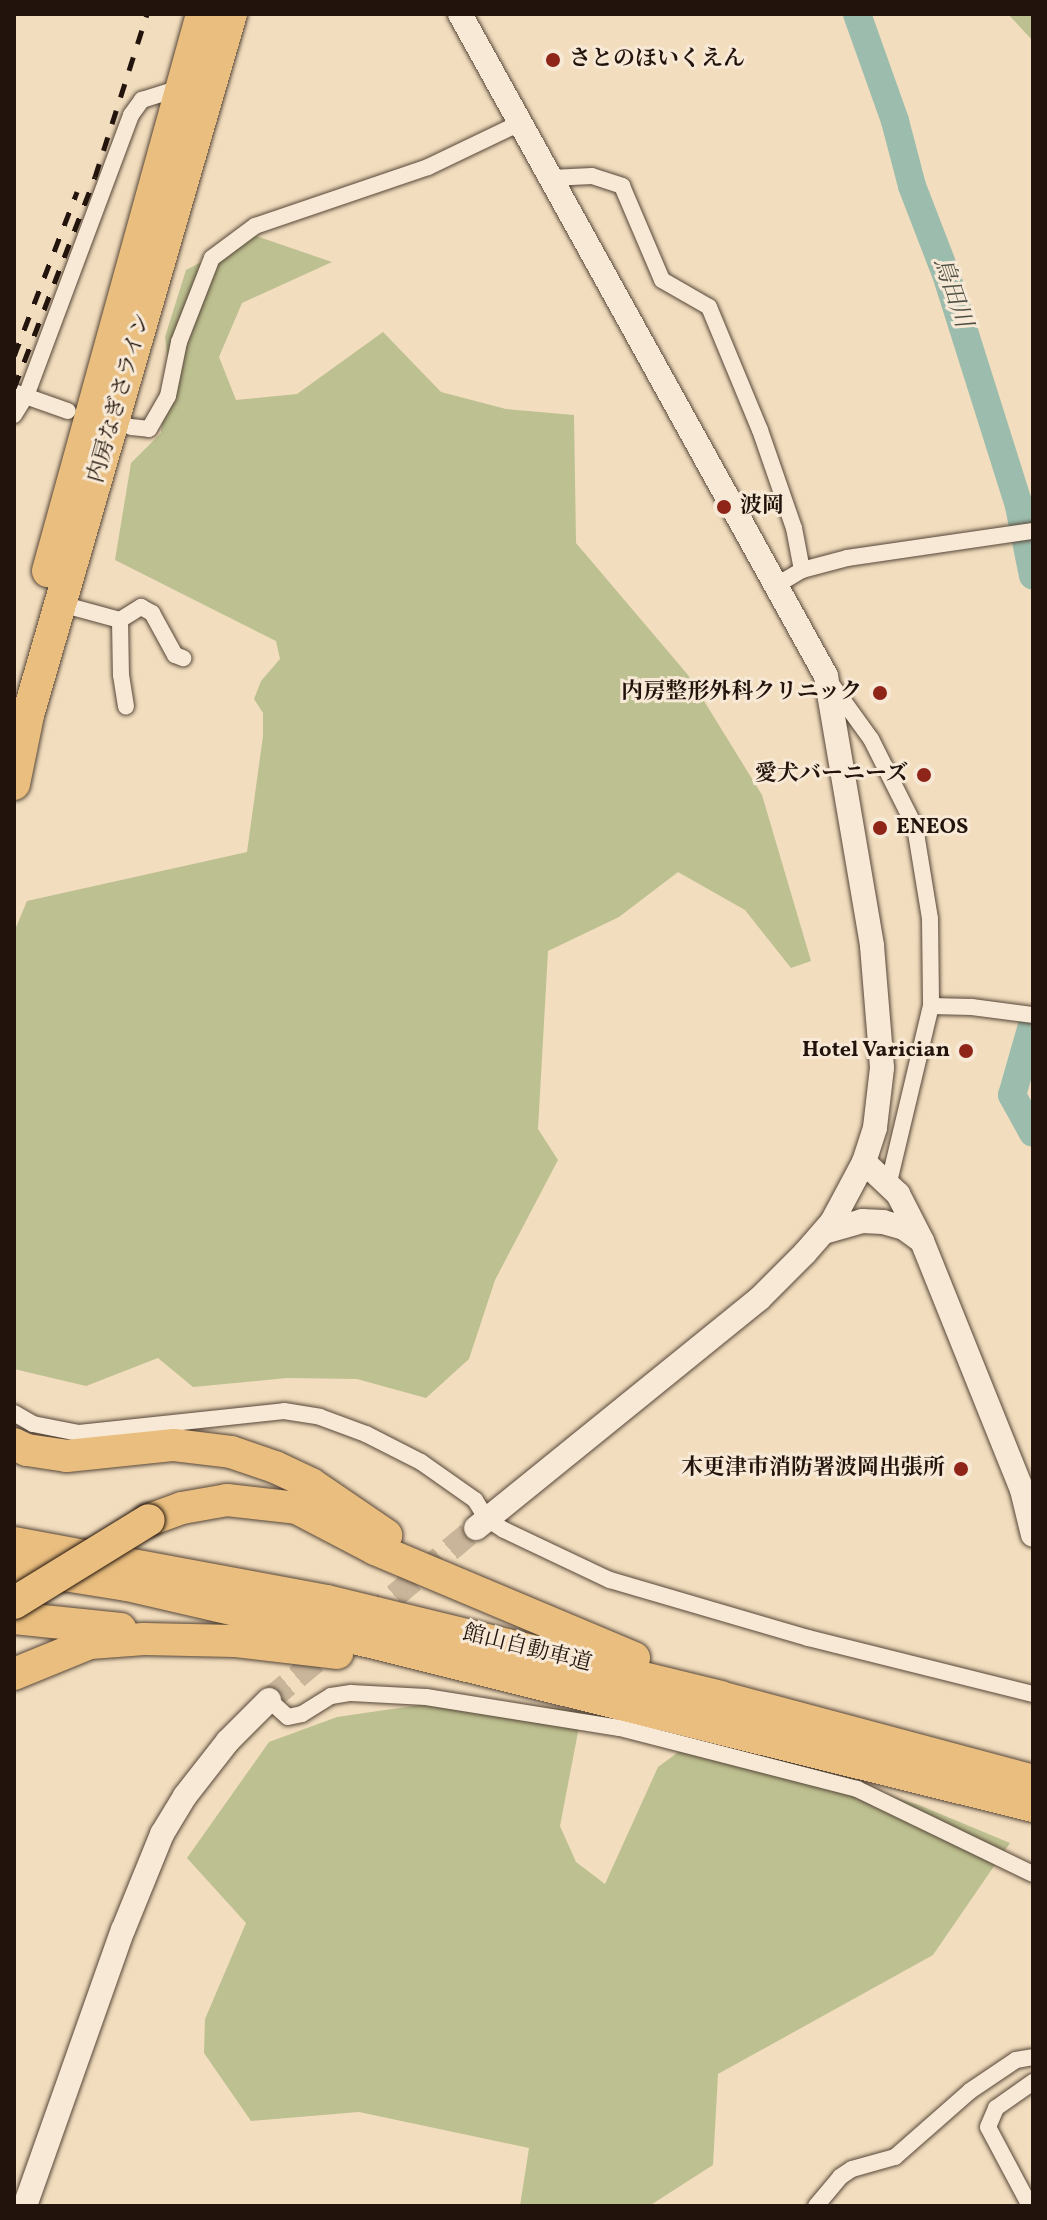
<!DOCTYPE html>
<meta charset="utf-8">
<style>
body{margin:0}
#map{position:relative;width:1047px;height:2220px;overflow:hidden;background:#f2ddbe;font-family:Vollkorn,"Noto Serif JP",serif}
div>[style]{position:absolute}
.green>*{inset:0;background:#bdc090}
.river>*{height:28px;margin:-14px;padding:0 14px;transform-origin:14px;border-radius:14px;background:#9cbdad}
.secondary-tunnel>*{height:24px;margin-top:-12px;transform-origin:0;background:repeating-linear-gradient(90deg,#c8b59a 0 24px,transparent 0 36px)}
.roads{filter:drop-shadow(0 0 2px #564638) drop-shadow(0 0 2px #564638)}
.street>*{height:16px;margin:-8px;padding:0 8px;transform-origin:8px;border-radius:8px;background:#f7e9d5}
.secondary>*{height:24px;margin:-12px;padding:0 12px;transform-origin:12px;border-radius:12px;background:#f7e9d5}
.highway>*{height:32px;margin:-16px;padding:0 16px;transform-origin:16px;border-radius:16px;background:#e9be7f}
.rail>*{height:5px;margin-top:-2.5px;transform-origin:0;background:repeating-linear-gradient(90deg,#22140c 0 14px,transparent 0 28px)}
.bridges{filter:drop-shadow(0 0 2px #22140c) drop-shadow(0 0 2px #22140c)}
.highway-bridge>*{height:32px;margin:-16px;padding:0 16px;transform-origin:16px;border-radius:16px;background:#e9be7f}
.dots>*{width:22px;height:22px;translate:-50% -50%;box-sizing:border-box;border:4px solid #f7e9d5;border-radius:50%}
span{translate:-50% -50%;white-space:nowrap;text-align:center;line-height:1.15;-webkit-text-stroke:6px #f7e9d5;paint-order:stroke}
.poi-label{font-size:22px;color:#22140c;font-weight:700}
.left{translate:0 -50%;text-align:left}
.right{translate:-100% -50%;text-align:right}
.street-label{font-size:22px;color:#22140c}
.water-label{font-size:24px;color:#4d4f44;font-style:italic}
.frame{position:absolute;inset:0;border:16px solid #22140c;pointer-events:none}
</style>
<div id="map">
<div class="green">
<div style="clip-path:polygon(1008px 14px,1033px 14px,1033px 41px)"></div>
<div style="clip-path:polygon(253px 235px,332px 262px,242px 303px,219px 357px,236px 400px,297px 394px,383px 332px,441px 392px,506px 409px,574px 415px,576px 543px,688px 675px,762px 795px,811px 961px,791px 968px,745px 910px,678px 872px,619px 917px,548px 951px,538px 1129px,558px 1160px,495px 1280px,469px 1359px,426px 1398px,357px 1379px,287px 1378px,193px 1387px,158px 1358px,86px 1386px,14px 1369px,14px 932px,27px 901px,247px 852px,263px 736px,263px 713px,254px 699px,261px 681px,280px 659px,276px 641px,115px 560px,131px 463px,161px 433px,168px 362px,165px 337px,186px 270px)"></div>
<div style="clip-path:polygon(461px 1699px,582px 1711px,560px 1826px,576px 1862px,605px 1884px,658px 1767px,699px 1737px,919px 1805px,1010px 1843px,933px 1955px,718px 2074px,713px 2165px,649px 2206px,520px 2206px,529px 2148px,359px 2112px,251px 2121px,204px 2053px,205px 2019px,246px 1923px,187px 1858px,269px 1742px,337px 1717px)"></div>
</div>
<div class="river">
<div style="left:857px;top:14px;width:114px;rotate:70.4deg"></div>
<div style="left:895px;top:121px;width:67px;rotate:75.3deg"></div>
<div style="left:912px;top:186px;width:94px;rotate:68.9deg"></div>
<div style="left:946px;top:274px;width:243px;rotate:72.5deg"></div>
<div style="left:1019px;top:506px;width:71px;rotate:78.7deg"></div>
<div style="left:1033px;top:1022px;width:76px;rotate:106deg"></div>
<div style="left:1012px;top:1095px;width:43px;rotate:61.1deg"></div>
</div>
<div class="secondary-tunnel">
<div style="left:367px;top:1619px;width:142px;rotate:-39.9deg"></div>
<div style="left:269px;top:1700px;width:86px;rotate:-39.8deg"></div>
</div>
<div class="roads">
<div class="street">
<div style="left:551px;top:178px;width:41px;rotate:-2.8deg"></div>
<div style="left:592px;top:176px;width:32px;rotate:18deg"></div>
<div style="left:622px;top:186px;width:102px;rotate:66.9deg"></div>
<div style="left:662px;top:280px;width:54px;rotate:29.9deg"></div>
<div style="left:709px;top:307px;width:133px;rotate:67.5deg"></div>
<div style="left:760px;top:430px;width:104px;rotate:70.9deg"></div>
<div style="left:794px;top:528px;width:43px;rotate:79.2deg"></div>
<div style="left:802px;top:570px;width:29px;rotate:149deg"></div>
<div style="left:14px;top:392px;width:57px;rotate:19.4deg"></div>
<div style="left:14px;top:415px;width:22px;rotate:-58deg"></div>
<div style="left:26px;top:396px;width:300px;rotate:-69.5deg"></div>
<div style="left:131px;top:115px;width:19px;rotate:-54deg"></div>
<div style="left:142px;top:100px;width:43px;rotate:-17.6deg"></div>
<div style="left:131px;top:427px;width:18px;rotate:6deg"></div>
<div style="left:149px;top:429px;width:38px;rotate:-60deg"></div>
<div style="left:168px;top:396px;width:55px;rotate:-78.5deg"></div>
<div style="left:179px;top:342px;width:90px;rotate:-68.6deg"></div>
<div style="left:212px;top:258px;width:54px;rotate:-36.7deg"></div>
<div style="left:255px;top:226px;width:183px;rotate:-18.8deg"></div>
<div style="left:428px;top:167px;width:102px;rotate:-25.6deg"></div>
<div style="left:802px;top:570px;width:47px;rotate:-14.9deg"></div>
<div style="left:847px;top:558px;width:188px;rotate:-8.3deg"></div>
<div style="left:61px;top:604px;width:61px;rotate:15.2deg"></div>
<div style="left:120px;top:620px;width:25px;rotate:-32deg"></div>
<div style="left:141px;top:607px;width:13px;rotate:29deg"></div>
<div style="left:152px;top:613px;width:48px;rotate:61.3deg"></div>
<div style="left:175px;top:655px;width:9px;rotate:21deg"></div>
<div style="left:120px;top:620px;width:55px;rotate:89deg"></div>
<div style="left:121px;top:675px;width:32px;rotate:81deg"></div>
<div style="left:829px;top:681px;width:72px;rotate:54.1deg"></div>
<div style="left:871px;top:739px;width:98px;rotate:63.4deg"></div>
<div style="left:915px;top:827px;width:93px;rotate:80.7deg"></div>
<div style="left:930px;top:919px;width:87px;rotate:89.3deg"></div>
<div style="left:889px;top:1182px;width:181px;rotate:-76.6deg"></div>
<div style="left:931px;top:1006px;width:41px;rotate:1.4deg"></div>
<div style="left:972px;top:1007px;width:62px;rotate:7.5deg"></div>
<div style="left:14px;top:1413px;width:22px;rotate:30deg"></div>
<div style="left:33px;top:1424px;width:47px;rotate:11.1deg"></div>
<div style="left:79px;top:1433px;width:206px;rotate:-6.1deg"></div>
<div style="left:284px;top:1411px;width:36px;rotate:9deg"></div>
<div style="left:320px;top:1417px;width:49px;rotate:20.3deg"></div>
<div style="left:366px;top:1434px;width:62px;rotate:27deg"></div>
<div style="left:421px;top:1462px;width:66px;rotate:35.1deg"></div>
<div style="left:475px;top:1500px;width:22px;rotate:58deg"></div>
<div style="left:487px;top:1519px;width:20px;rotate:33deg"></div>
<div style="left:504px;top:1530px;width:117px;rotate:25.3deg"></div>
<div style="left:610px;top:1580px;width:206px;rotate:16.3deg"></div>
<div style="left:808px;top:1638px;width:232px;rotate:14deg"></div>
<div style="left:269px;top:1700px;width:25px;rotate:42deg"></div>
<div style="left:288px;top:1717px;width:14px;rotate:-12deg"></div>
<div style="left:302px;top:1714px;width:34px;rotate:-32deg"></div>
<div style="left:331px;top:1696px;width:20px;rotate:-9deg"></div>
<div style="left:351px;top:1693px;width:75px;rotate:3.1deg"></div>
<div style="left:426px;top:1697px;width:196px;rotate:9.1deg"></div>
<div style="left:620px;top:1728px;width:245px;rotate:14.4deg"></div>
<div style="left:857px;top:1789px;width:195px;rotate:25.8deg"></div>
<div style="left:816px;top:2206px;width:38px;rotate:-50deg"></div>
<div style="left:840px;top:2177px;width:14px;rotate:-34deg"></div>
<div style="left:852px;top:2169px;width:45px;rotate:-15.6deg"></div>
<div style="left:895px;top:2157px;width:100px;rotate:-41.3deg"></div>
<div style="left:970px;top:2091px;width:55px;rotate:-34deg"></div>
<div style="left:1016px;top:2060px;width:17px;rotate:-10deg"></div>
<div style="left:1030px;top:2206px;width:89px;rotate:-118deg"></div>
<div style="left:988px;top:2127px;width:21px;rotate:-67deg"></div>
<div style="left:996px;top:2108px;width:45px;rotate:-35.1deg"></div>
</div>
<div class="secondary">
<div style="left:460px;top:14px;width:756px;rotate:61.06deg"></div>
<div style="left:826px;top:676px;width:274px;rotate:80.3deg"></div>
<div style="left:872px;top:946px;width:122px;rotate:85.3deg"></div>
<div style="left:882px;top:1068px;width:60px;rotate:96.7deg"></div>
<div style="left:875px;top:1128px;width:36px;rotate:108deg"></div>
<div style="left:864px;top:1162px;width:68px;rotate:118.1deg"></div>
<div style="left:832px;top:1222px;width:41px;rotate:131.1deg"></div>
<div style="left:805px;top:1253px;width:65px;rotate:135deg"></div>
<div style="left:759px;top:1299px;width:364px;rotate:141deg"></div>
<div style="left:864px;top:1162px;width:47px;rotate:43.3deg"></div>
<div style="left:898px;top:1194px;width:53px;rotate:62.9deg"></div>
<div style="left:922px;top:1241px;width:268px;rotate:68.1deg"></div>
<div style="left:1022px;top:1490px;width:46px;rotate:76.3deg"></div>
<div style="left:824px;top:1232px;width:40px;rotate:-16deg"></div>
<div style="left:862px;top:1221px;width:21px;rotate:3deg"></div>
<div style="left:883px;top:1222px;width:22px;rotate:16deg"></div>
<div style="left:904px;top:1228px;width:22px;rotate:36deg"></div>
<div style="left:25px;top:2206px;width:293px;rotate:-70.5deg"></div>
<div style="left:123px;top:1930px;width:104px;rotate:-67.9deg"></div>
<div style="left:162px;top:1834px;width:44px;rotate:-58.8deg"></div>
<div style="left:185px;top:1796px;width:70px;rotate:-52deg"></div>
<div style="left:228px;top:1741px;width:58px;rotate:-45deg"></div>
</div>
<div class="highway">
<div style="left:48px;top:571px;width:578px;rotate:-74.54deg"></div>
<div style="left:14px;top:784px;width:70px;rotate:-78.5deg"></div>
<div style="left:28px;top:715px;width:730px;rotate:-73.85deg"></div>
<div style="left:14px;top:1444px;width:14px;rotate:25deg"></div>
<div style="left:27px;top:1450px;width:40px;rotate:8.5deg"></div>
<div style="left:67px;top:1456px;width:108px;rotate:-5.9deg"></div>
<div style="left:174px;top:1445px;width:57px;rotate:7deg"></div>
<div style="left:231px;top:1452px;width:46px;rotate:18.8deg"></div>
<div style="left:275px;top:1467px;width:40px;rotate:25deg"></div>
<div style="left:311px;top:1484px;width:91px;rotate:34.2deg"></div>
<div style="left:149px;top:1520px;width:35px;rotate:-20deg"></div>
<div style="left:182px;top:1508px;width:46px;rotate:-10.1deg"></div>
<div style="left:227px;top:1500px;width:70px;rotate:6.5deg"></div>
<div style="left:297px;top:1508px;width:88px;rotate:27.7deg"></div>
<div style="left:375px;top:1549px;width:281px;rotate:22.8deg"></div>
<div style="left:14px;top:1543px;width:318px;rotate:10.5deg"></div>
<div style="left:327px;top:1601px;width:405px;rotate:13.7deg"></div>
<div style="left:720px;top:1697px;width:324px;rotate:15deg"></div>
<div style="left:14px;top:1567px;width:114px;rotate:9.1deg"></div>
<div style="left:127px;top:1585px;width:200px;rotate:13deg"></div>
<div style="left:322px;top:1630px;width:732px;rotate:13.9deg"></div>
<div style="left:14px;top:1618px;width:107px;rotate:5.9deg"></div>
<div style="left:14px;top:1674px;width:82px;rotate:-22.2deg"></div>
<div style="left:90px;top:1643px;width:54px;rotate:-4.2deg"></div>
<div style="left:144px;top:1639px;width:91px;rotate:1.3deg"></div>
<div style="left:235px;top:1641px;width:103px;rotate:6.7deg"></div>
</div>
</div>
<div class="rail">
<div style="left:14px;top:356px;width:176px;rotate:-69deg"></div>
<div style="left:14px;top:388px;width:226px;rotate:-69deg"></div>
<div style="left:95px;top:177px;width:171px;rotate:-72.3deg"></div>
</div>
<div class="bridges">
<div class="highway-bridge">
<div style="left:14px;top:1603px;width:158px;rotate:-31.6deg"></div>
</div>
</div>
<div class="dots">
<div style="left:553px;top:60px;background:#8f2418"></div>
<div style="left:724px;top:507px;background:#8f2418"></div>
<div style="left:880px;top:693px;background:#8f2418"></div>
<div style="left:924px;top:775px;background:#8f2418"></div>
<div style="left:880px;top:828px;background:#8f2418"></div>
<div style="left:966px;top:1051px;background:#8f2418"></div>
<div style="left:961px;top:1469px;background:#8f2418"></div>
</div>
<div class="poi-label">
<span class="left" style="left:569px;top:60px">さとのほいくえん</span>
<span class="left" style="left:740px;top:507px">波岡</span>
<span class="right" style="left:862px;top:693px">内房整形外科クリニック</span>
<span class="right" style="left:908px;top:775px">愛犬バーニーズ</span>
<span class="left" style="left:896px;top:828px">ENEOS</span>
<span class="right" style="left:950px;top:1051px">Hotel Varician</span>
<span class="right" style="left:945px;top:1469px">木更津市消防署波岡出張所</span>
</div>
<div class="street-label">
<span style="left:120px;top:398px;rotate:-74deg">内房なぎさライン</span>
<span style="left:527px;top:1649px;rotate:14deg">館山自動車道</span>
</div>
<div class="water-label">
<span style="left:951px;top:293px;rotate:71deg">鳥田川</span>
</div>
<div class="frame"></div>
</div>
